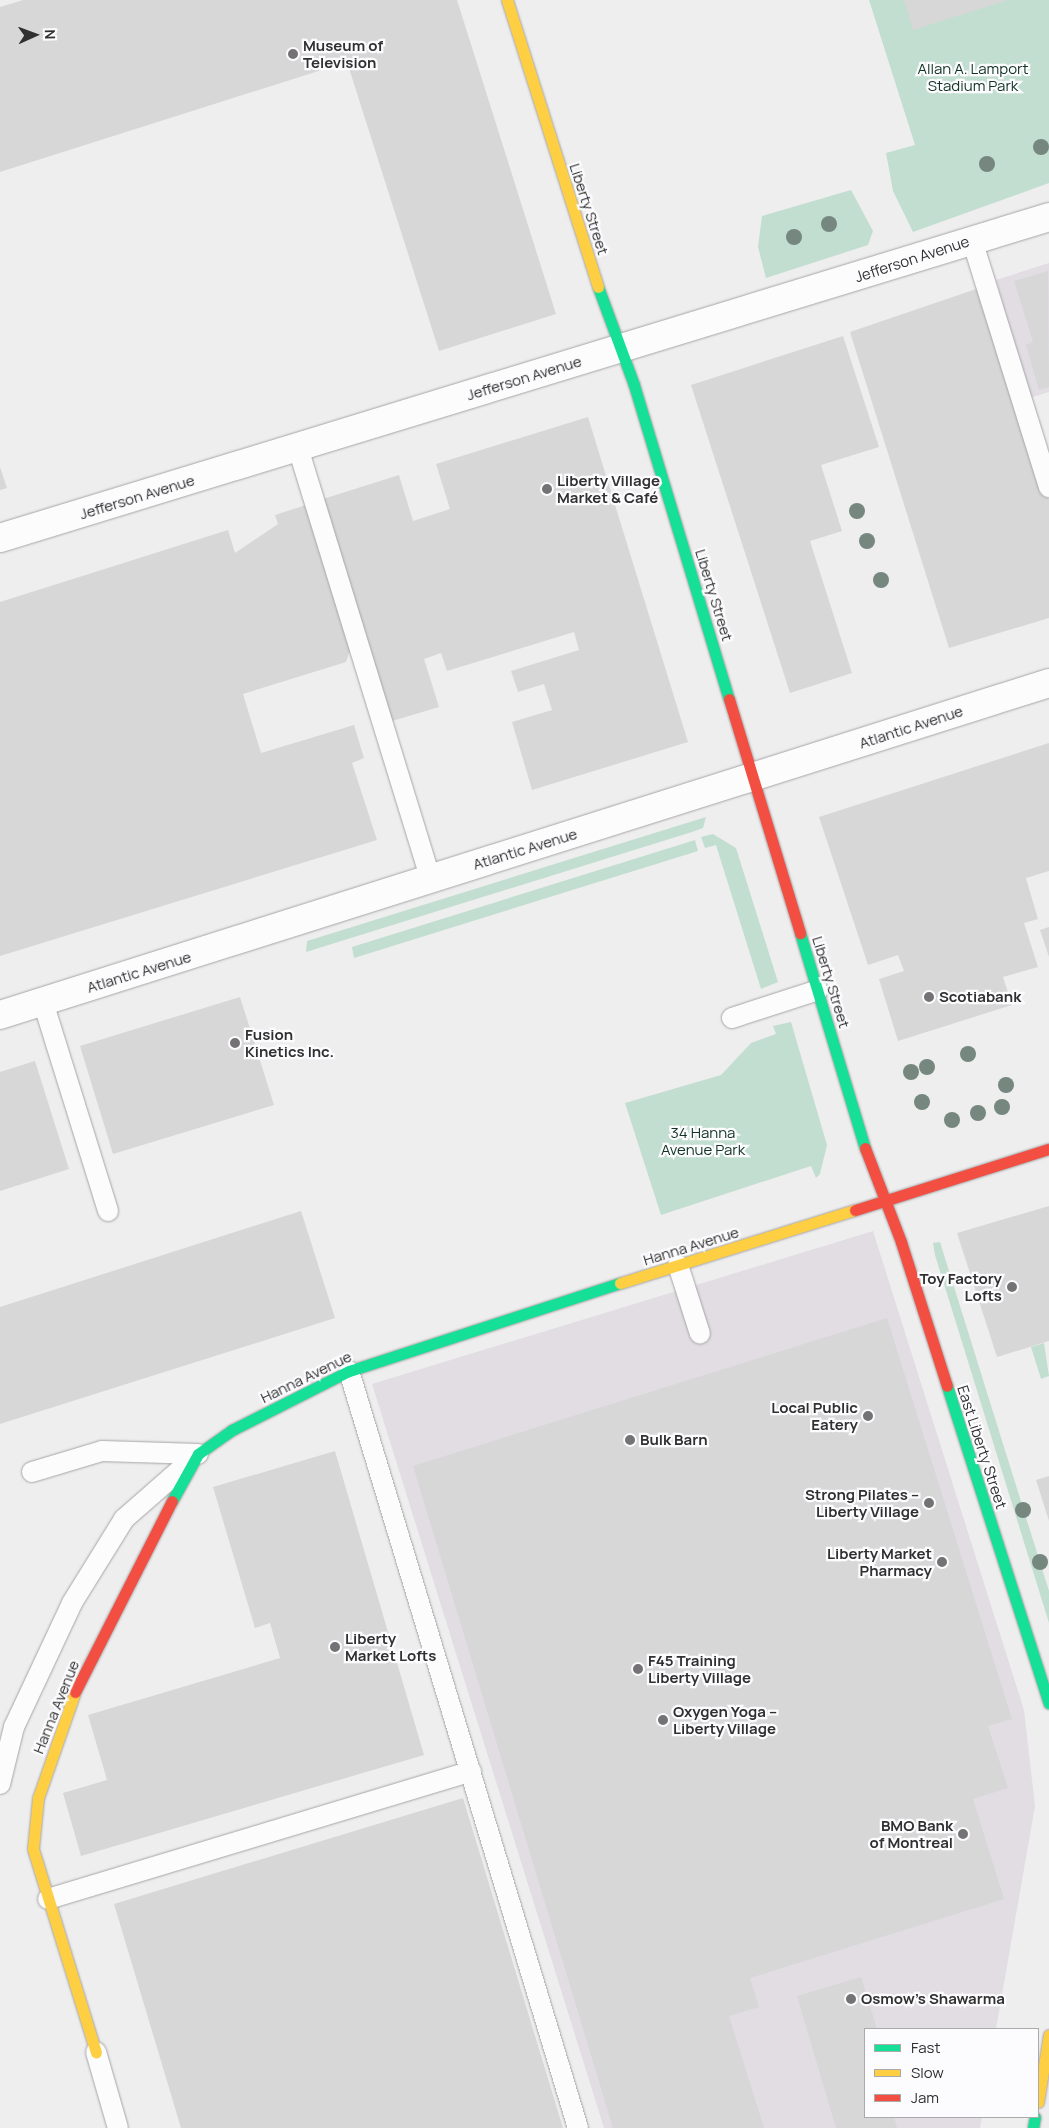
<!DOCTYPE html>
<meta charset="utf-8">
<style>
body{margin:0}
#map{position:relative;width:1049px;height:2128px;overflow:hidden;background:#efeeef;font-family:Manrope,sans-serif}
div>[style]{position:absolute}
.built>*{inset:0;background:#e1dde3}
.green>*{inset:0;background:#c1ded0}
.building>*{inset:0;background:#d7d7d7}
.roads{filter:drop-shadow(0 0 1px #a6a5a6) drop-shadow(0 0 1px #a6a5a6)}
.lane>*{height:20px;margin:-10px;padding:0 10px;transform-origin:10px;border-radius:10px;background:#fdfcfd}
.street>*{height:28px;margin:-14px;padding:0 14px;transform-origin:14px;border-radius:14px;background:#fdfcfd}
.fast>*{height:11px;margin:-5.5px;padding:0 5.5px;transform-origin:5.5px;border-radius:5.5px;background:#16e098}
.slow>*{height:11px;margin:-5.5px;padding:0 5.5px;transform-origin:5.5px;border-radius:5.5px;background:#ffcf43}
.jam>*{height:11px;margin:-5.5px;padding:0 5.5px;transform-origin:5.5px;border-radius:5.5px;background:#f24e42}
.trees>*{width:16px;height:16px;margin:-8px;border-radius:50%;background:#75877f}
.dots>*{width:14px;height:14px;translate:-50% -50%;box-sizing:border-box;border:2px solid #fcfbfd;border-radius:50%}
span{translate:-50% -50%;white-space:nowrap;text-align:center;line-height:1.15;-webkit-text-stroke:4.5px #fcfbfd;paint-order:stroke}
.poi-label{font-size:15px;color:#313031;font-weight:700}
.left{translate:0 -50%;text-align:left}
.right{translate:-100% -50%;text-align:right}
.park-label{font-size:15px;color:#113324}
.street-label{font-size:15px;color:#313031}
.legend{position:absolute;left:864px;top:2028px;width:175px;height:90px;box-sizing:border-box;background:#fcfbfd;border:1px solid #abaaab;margin:0;padding:6px 9px;list-style:none;font-size:15px;color:#313031}
.legend li{display:flex;align-items:center;gap:10px;height:25px}
.legend b{width:25px;border:1px solid #abaaab}
.north{position:absolute;left:10px;top:10px;width:50px;height:50px;-webkit-text-stroke:4px #fcfbfd;paint-order:stroke;rotate:88deg;font-size:14px;font-weight:700;line-height:20px;text-align:center;color:#313031}
.north::after{content:'';display:block;margin:auto;width:18px;height:22px;background:#313031;clip-path:polygon(50% 0,100% 100%,50% 72%,0 100%)}
</style>
<div id="map">
<div class="built">
<div style="clip-path:polygon(1049px 263px,1049px 392px,1029px 398px,996px 280px)"></div>
<div style="clip-path:polygon(873px 1231px,1024px 1710px,1035px 1806px,996px 2029px,865px 2029px,865px 2117px,982px 2117px,980px 2128px,604px 2128px,372px 1384px)"></div>
</div>
<div class="green">
<div style="clip-path:polygon(869px 0,1049px 0,1049px 183px,913px 232px,893px 191px,886px 153px,915px 145px)"></div>
<div style="clip-path:polygon(851px 190px,873px 231px,868px 245px,766px 278px,758px 247px,762px 216px)"></div>
<div style="clip-path:polygon(706px 817px,703px 828px,692px 832px,306px 952px,307px 941px)"></div>
<div style="clip-path:polygon(713px 834px,736px 848px,778px 982px,761px 989px,716px 845px,705px 848px,701px 837px)"></div>
<div style="clip-path:polygon(695px 840px,698px 851px,354px 958px,352px 947px)"></div>
<div style="clip-path:polygon(791px 1022px,827px 1145px,820px 1174px,816px 1178px,811px 1166px,661px 1215px,625px 1103px,721px 1075px,751px 1043px,776px 1034px,773px 1026px)"></div>
<div style="clip-path:polygon(940px 1242px,1049px 1591px,1049px 1623px,935px 1255px,933px 1243px)"></div>
<div style="clip-path:polygon(1044px 1343px,1049px 1376px,1041px 1379px,1031px 1347px)"></div>
</div>
<div class="building">
<div style="clip-path:polygon(23px 0,457px 0,556px 314px,439px 351px,347px 62px,0 172px,0 7px)"></div>
<div style="clip-path:polygon(904px 0,1008px 0,913px 30px)"></div>
<div style="clip-path:polygon(1048px 271px,1049px 387px,1039px 390px,1026px 345px,1033px 342px,1014px 281px)"></div>
<div style="clip-path:polygon(982px 287px,1049px 500px,1049px 618px,949px 648px,850px 332px)"></div>
<div style="clip-path:polygon(843px 336px,879px 447px,821px 465px,842px 531px,810px 541px,852px 673px,790px 693px,691px 385px)"></div>
<div style="clip-path:polygon(588px 417px,688px 742px,532px 790px,512px 722px,552px 710px,544px 684px,518px 692px,511px 671px,579px 650px,574px 632px,447px 671px,441px 653px,424px 659px,439px 707px,389px 722px,320px 500px,399px 475px,413px 521px,450px 509px,436px 464px)"></div>
<div style="clip-path:polygon(0 467px,7px 488px,0 490px)"></div>
<div style="clip-path:polygon(306px 505px,350px 650px,346px 662px,243px 694px,261px 753px,354px 725px,364px 758px,352px 763px,377px 840px,0 956px,0 602px,228px 530px,235px 553px,278px 524px,275px 515px)"></div>
<div style="clip-path:polygon(1049px 743px,1049px 871px,1026px 878px,1038px 919px,1024px 923px,1038px 967px,1003px 977px,1012px 1005px,898px 1041px,879px 979px,904px 971px,898px 955px,868px 965px,819px 817px)"></div>
<div style="clip-path:polygon(1049px 927px,1049px 957px,1040px 930px)"></div>
<div style="clip-path:polygon(240px 997px,274px 1105px,113px 1154px,80px 1046px)"></div>
<div style="clip-path:polygon(35px 1061px,69px 1169px,0 1191px,0 1072px)"></div>
<div style="clip-path:polygon(1049px 1206px,1049px 1341px,997px 1357px,957px 1233px)"></div>
<div style="clip-path:polygon(301px 1211px,335px 1318px,0 1424px,0 1307px)"></div>
<div style="clip-path:polygon(887px 1318px,1012px 1719px,988px 1726px,1008px 1788px,973px 1799px,1004px 1899px,750px 1978px,759px 2007px,729px 2016px,764px 2128px,613px 2128px,413px 1466px)"></div>
<div style="clip-path:polygon(335px 1451px,424px 1755px,81px 1856px,63px 1793px,107px 1780px,88px 1715px,280px 1658px,270px 1623px,255px 1628px,213px 1487px)"></div>
<div style="clip-path:polygon(1049px 1476px,1049px 1521px,1036px 1480px)"></div>
<div style="clip-path:polygon(463px 1798px,563px 2128px,181px 2128px,114px 1904px)"></div>
<div style="clip-path:polygon(861px 1977px,877px 2029px,865px 2029px,865px 2117px,894px 2117px,897px 2128px,836px 2128px,797px 1996px)"></div>
</div>
<div class="roads">
<div class="lane">
<div style="left:972px;top:240px;width:259px;rotate:72.7deg"></div>
<div style="left:298px;top:448px;width:451px;rotate:72.9deg"></div>
<div style="left:43px;top:1002px;width:219px;rotate:72.7deg"></div>
<div style="left:732px;top:1018px;width:90px;rotate:-18deg"></div>
<div style="left:678px;top:1265px;width:72px;rotate:72.3deg"></div>
<div style="left:349px;top:1371px;width:791px;rotate:73.17deg"></div>
<div style="left:32px;top:1472px;width:73px;rotate:-16.7deg"></div>
<div style="left:102px;top:1451px;width:96px;rotate:1.8deg"></div>
<div style="left:0;top:1784px;width:59px;rotate:-76.2deg"></div>
<div style="left:14px;top:1727px;width:137px;rotate:-64.9deg"></div>
<div style="left:72px;top:1603px;width:99px;rotate:-58.2deg"></div>
<div style="left:124px;top:1519px;width:86px;rotate:-41.2deg"></div>
<div style="left:48px;top:1899px;width:442px;rotate:-16.8deg"></div>
<div style="left:96px;top:2052px;width:79px;rotate:73.9deg"></div>
</div>
<div class="street">
<div style="left:0;top:538px;width:1097px;rotate:-17.01deg"></div>
<div style="left:0;top:1015px;width:1100px;rotate:-17.56deg"></div>
</div>
<div class="fast">
<div style="left:598px;top:287px;width:104px;rotate:69.8deg"></div>
<div style="left:634px;top:385px;width:328px;rotate:73.2deg"></div>
<div style="left:800px;top:933px;width:225px;rotate:73.2deg"></div>
<div style="left:947px;top:1386px;width:333px;rotate:72.2deg"></div>
<div style="left:172px;top:1501px;width:54px;rotate:-61deg"></div>
<div style="left:198px;top:1454px;width:42px;rotate:-35.2deg"></div>
<div style="left:232px;top:1430px;width:131px;rotate:-26.8deg"></div>
<div style="left:349px;top:1371px;width:285px;rotate:-18deg"></div>
<div style="left:1033px;top:2128px;width:11px;rotate:-80deg"></div>
</div>
<div class="slow">
<div style="left:507px;top:0;width:301px;rotate:72.4deg"></div>
<div style="left:620px;top:1283px;width:246px;rotate:-17.3deg"></div>
<div style="left:75px;top:1692px;width:112px;rotate:109.2deg"></div>
<div style="left:38px;top:1798px;width:51px;rotate:95.6deg"></div>
<div style="left:33px;top:1849px;width:213px;rotate:72.8deg"></div>
<div style="left:1038px;top:2102px;width:68px;rotate:-80.7deg"></div>
</div>
<div class="jam">
<div style="left:729px;top:699px;width:245px;rotate:73.1deg"></div>
<div style="left:865px;top:1148px;width:101px;rotate:69deg"></div>
<div style="left:901px;top:1242px;width:151px;rotate:72.3deg"></div>
<div style="left:855px;top:1210px;width:203px;rotate:-17.5deg"></div>
<div style="left:75px;top:1692px;width:214px;rotate:-63.1deg"></div>
</div>
</div>
<div class="trees">
<div style="left:1041px;top:147px"></div>
<div style="left:987px;top:164px"></div>
<div style="left:829px;top:224px"></div>
<div style="left:794px;top:237px"></div>
<div style="left:857px;top:511px"></div>
<div style="left:867px;top:541px"></div>
<div style="left:881px;top:580px"></div>
<div style="left:968px;top:1054px"></div>
<div style="left:927px;top:1067px"></div>
<div style="left:911px;top:1072px"></div>
<div style="left:1006px;top:1085px"></div>
<div style="left:922px;top:1102px"></div>
<div style="left:1002px;top:1107px"></div>
<div style="left:978px;top:1113px"></div>
<div style="left:952px;top:1120px"></div>
<div style="left:1023px;top:1510px"></div>
<div style="left:1040px;top:1562px"></div>
</div>
<div class="dots">
<div style="left:293px;top:54px;background:#747274"></div>
<div style="left:547px;top:489px;background:#747274"></div>
<div style="left:929px;top:997px;background:#747274"></div>
<div style="left:235px;top:1043px;background:#747274"></div>
<div style="left:1012px;top:1287px;background:#747274"></div>
<div style="left:868px;top:1416px;background:#747274"></div>
<div style="left:630px;top:1440px;background:#747274"></div>
<div style="left:929px;top:1503px;background:#747274"></div>
<div style="left:942px;top:1562px;background:#747274"></div>
<div style="left:335px;top:1647px;background:#747274"></div>
<div style="left:638px;top:1669px;background:#747274"></div>
<div style="left:663px;top:1720px;background:#747274"></div>
<div style="left:963px;top:1834px;background:#747274"></div>
<div style="left:851px;top:1999px;background:#747274"></div>
</div>
<div class="poi-label">
<span class="left" style="left:303px;top:54px">Museum of<br>Television</span>
<span class="left" style="left:557px;top:489px">Liberty Village<br>Market &amp; Café</span>
<span class="left" style="left:939px;top:997px">Scotiabank</span>
<span class="left" style="left:245px;top:1043px">Fusion<br>Kinetics Inc.</span>
<span class="right" style="left:1002px;top:1287px">Toy Factory<br>Lofts</span>
<span class="right" style="left:858px;top:1416px">Local Public<br>Eatery</span>
<span class="left" style="left:640px;top:1440px">Bulk Barn</span>
<span class="right" style="left:919px;top:1503px">Strong Pilates –<br>Liberty Village</span>
<span class="right" style="left:932px;top:1562px">Liberty Market<br>Pharmacy</span>
<span class="left" style="left:345px;top:1647px">Liberty<br>Market Lofts</span>
<span class="left" style="left:648px;top:1669px">F45 Training<br>Liberty Village</span>
<span class="left" style="left:673px;top:1720px">Oxygen Yoga –<br>Liberty Village</span>
<span class="right" style="left:953px;top:1834px">BMO Bank<br>of Montreal</span>
<span class="left" style="left:861px;top:1999px">Osmow’s Shawarma</span>
</div>
<div class="park-label">
<span style="left:973px;top:77px">Allan A. Lamport<br>Stadium Park</span>
<span style="left:703px;top:1141px">34 Hanna<br>Avenue Park</span>
</div>
<div class="street-label">
<span style="left:589px;top:209px;rotate:72deg">Liberty Street</span>
<span style="left:912px;top:259px;rotate:-18deg">Jefferson Avenue</span>
<span style="left:524px;top:378px;rotate:-17deg">Jefferson Avenue</span>
<span style="left:137px;top:497px;rotate:-17deg">Jefferson Avenue</span>
<span style="left:714px;top:595px;rotate:73deg">Liberty Street</span>
<span style="left:911px;top:727px;rotate:-18deg">Atlantic Avenue</span>
<span style="left:525px;top:849px;rotate:-17deg">Atlantic Avenue</span>
<span style="left:139px;top:972px;rotate:-17deg">Atlantic Avenue</span>
<span style="left:831px;top:982px;rotate:73deg">Liberty Street</span>
<span style="left:691px;top:1246px;rotate:-17deg">Hanna Avenue</span>
<span style="left:306px;top:1377px;rotate:-26deg">Hanna Avenue</span>
<span style="left:982px;top:1447px;rotate:72deg">East Liberty Street</span>
<span style="left:56px;top:1707px;rotate:-68deg">Hanna Avenue</span>
</div>
<ul class="legend">
<li><b style="height:6px;background:#16e098"></b>Fast</li>
<li><b style="height:6px;background:#ffcf43"></b>Slow</li>
<li><b style="height:6px;background:#f24e42"></b>Jam</li>
</ul>
<div class="north">N</div>
</div>
